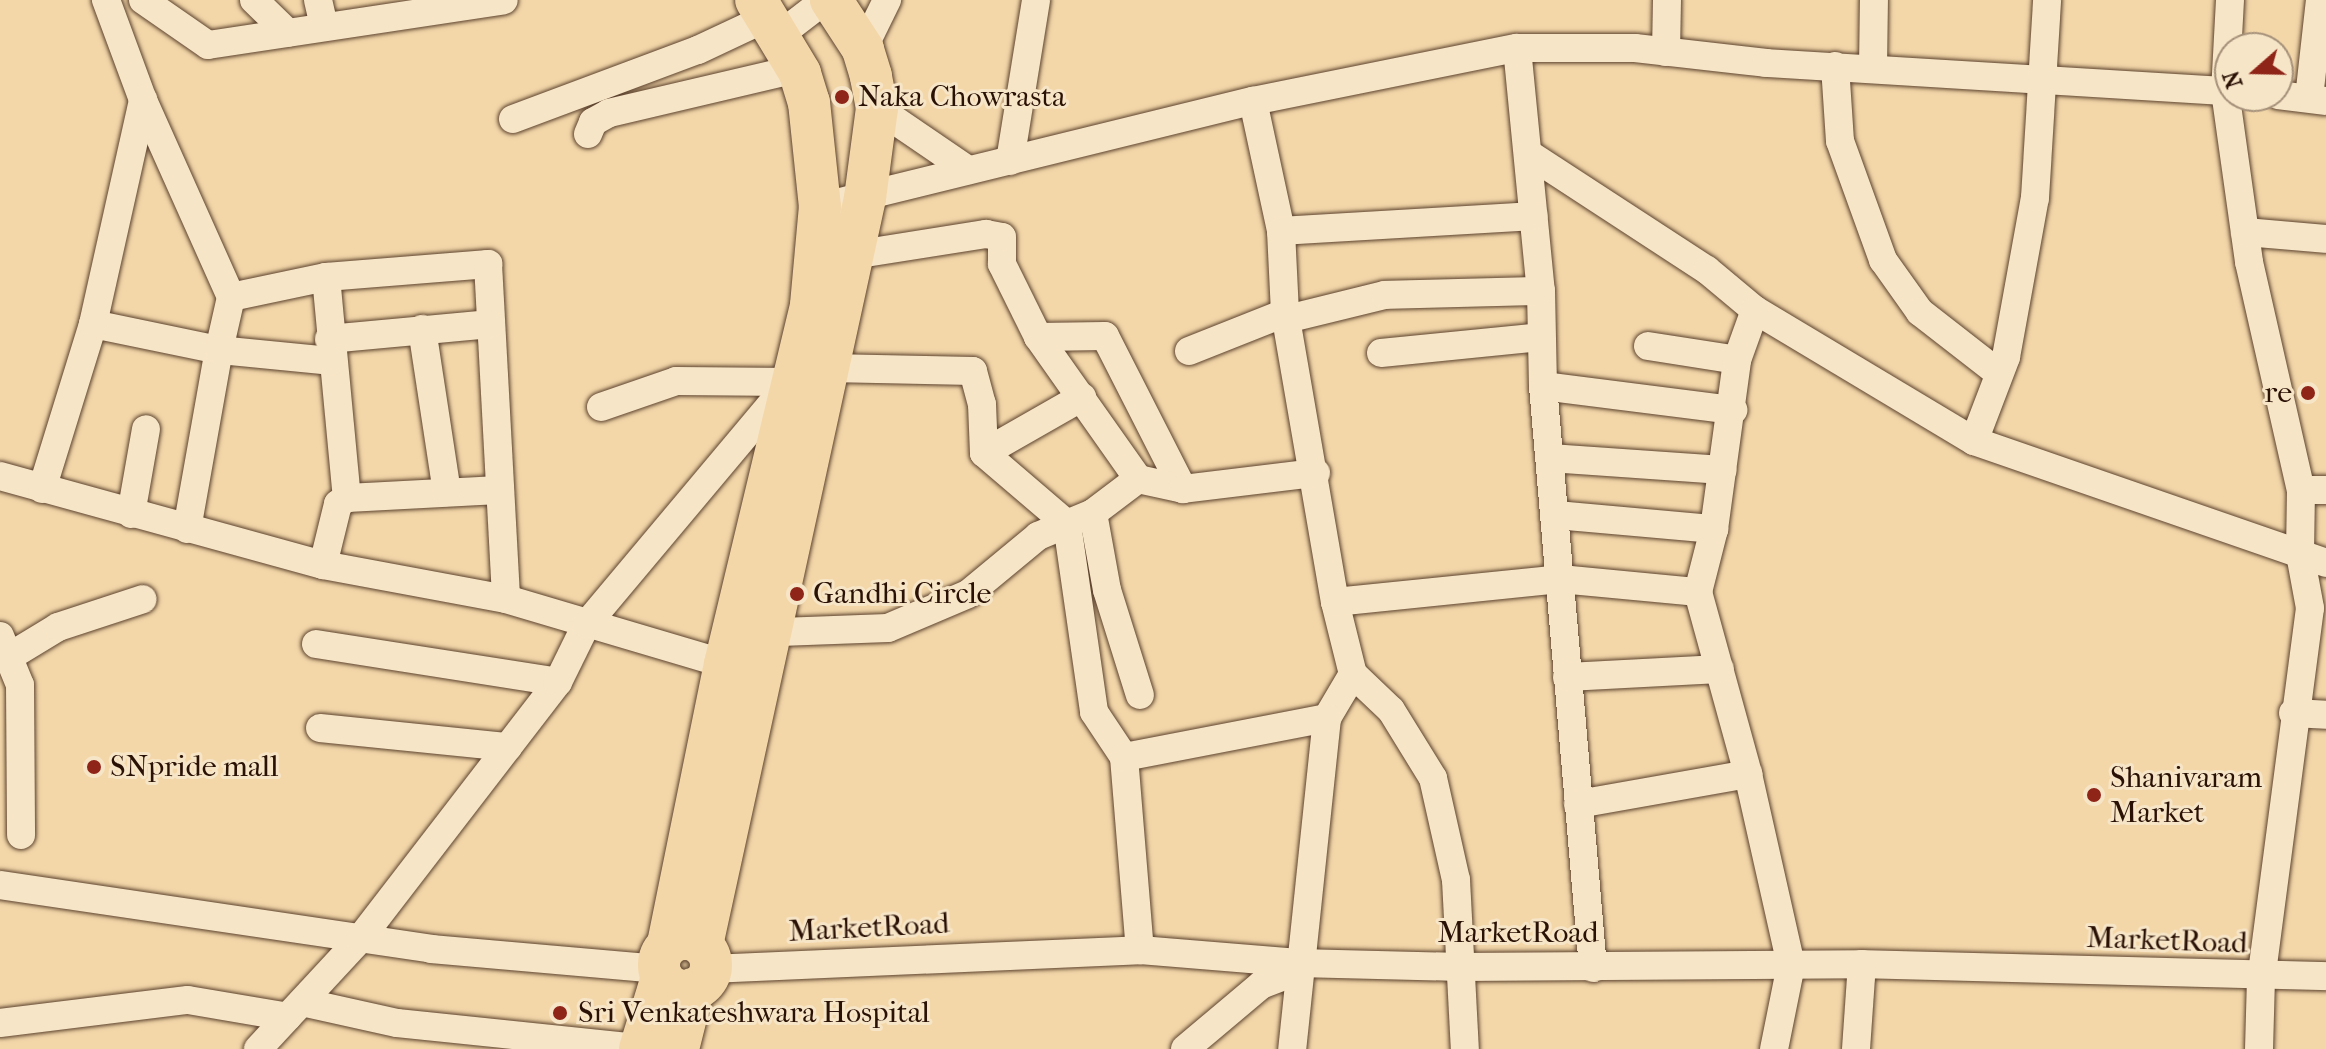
<!DOCTYPE html>
<style>
body{margin:0}
#map{position:relative;width:2326px;height:1049px;overflow:hidden;background:#f3d7a9;font-family:"IM FELL French Canon",serif}
div>[style]{position:absolute}
.roads{filter:drop-shadow(0 0 2px #5c422e) drop-shadow(0 0 2px #5c422e)}
.minor>*{height:28px;margin:-14px;padding:0 14px;transform-origin:14px;border-radius:14px;background:#f7e5c7}
.highway>*{height:42px;margin:-21px;padding:0 21px;transform-origin:21px;border-radius:21px;background:#f3d7a9}
.highway>.ring{margin:-21px;padding:0;box-sizing:content-box;background:none;border:42px solid #f3d7a9;border-radius:50%}
.dots>*{width:22px;height:22px;translate:-50% -50%;box-sizing:border-box;border:4px solid #f7e5c7;border-radius:50%}
span{translate:-50% -50%;white-space:nowrap;text-align:center;line-height:1.15;-webkit-text-stroke:6px #f7e5c7;paint-order:stroke}
.poi-label{font-size:30px;color:#2a1105}
.left{translate:0 -50%;text-align:left}
.right{translate:-100% -50%;text-align:right}
.street-label{font-size:30px;color:#2a1105}
.north{position:absolute;left:2214px;top:32px;width:80px;height:80px;box-sizing:border-box;background:#f7e5c7;border:2px solid #a59079;border-radius:50%;rotate:250deg;font-size:22px;font-weight:700;line-height:32px;text-align:center;color:#2a1105}
.north::after{content:'';display:block;margin:auto;width:28px;height:36px;background:#8f2418;clip-path:polygon(50% 0,100% 100%,50% 72%,0 100%)}
</style>
<div id="map">
<div class="roads">
<div class="minor">
<div style="left:143px;top:0;width:79px;rotate:34.7deg"></div>
<div style="left:208px;top:45px;width:299px;rotate:-8.6deg"></div>
<div style="left:254px;top:0;width:47px;rotate:44.1deg"></div>
<div style="left:318px;top:0;width:26px;rotate:77deg"></div>
<div style="left:2230px;top:0;width:91px;rotate:93.1deg"></div>
<div style="left:2225px;top:91px;width:173px;rotate:82deg"></div>
<div style="left:2249px;top:262px;width:234px;rotate:77.2deg"></div>
<div style="left:2301px;top:490px;width:64px;rotate:90.9deg"></div>
<div style="left:2300px;top:554px;width:55px;rotate:79.5deg"></div>
<div style="left:2310px;top:608px;width:373px;rotate:97.5deg"></div>
<div style="left:2261px;top:978px;width:71px;rotate:91.6deg"></div>
<div style="left:777px;top:37px;width:61px;rotate:-37.6deg"></div>
<div style="left:1517px;top:48px;width:244px;rotate:84.4deg"></div>
<div style="left:1541px;top:291px;width:95px;rotate:88.8deg"></div>
<div style="left:1543px;top:386px;width:584px;rotate:85.09deg"></div>
<div style="left:863px;top:49px;width:55px;rotate:-63.9deg"></div>
<div style="left:1666px;top:52px;width:52px;rotate:-88.9deg"></div>
<div style="left:1835px;top:66px;width:75px;rotate:86.2deg"></div>
<div style="left:1840px;top:141px;width:127px;rotate:70.1deg"></div>
<div style="left:1883px;top:260px;width:64px;rotate:54.6deg"></div>
<div style="left:1920px;top:312px;width:98px;rotate:37.9deg"></div>
<div style="left:1873px;top:68px;width:68px;rotate:-89.2deg"></div>
<div style="left:2278px;top:95px;width:47px;rotate:7.3deg"></div>
<div style="left:2309px;top:98px;width:99px;rotate:-83.6deg"></div>
<div style="left:1253px;top:101px;width:133px;rotate:77.8deg"></div>
<div style="left:1281px;top:231px;width:82px;rotate:87.2deg"></div>
<div style="left:1285px;top:313px;width:293px;rotate:80.2deg"></div>
<div style="left:1335px;top:602px;width:74px;rotate:76deg"></div>
<div style="left:1353px;top:674px;width:51px;rotate:120.6deg"></div>
<div style="left:1327px;top:718px;width:333px;rotate:96deg"></div>
<div style="left:877px;top:108px;width:110px;rotate:34.3deg"></div>
<div style="left:513px;top:119px;width:197px;rotate:-20.5deg"></div>
<div style="left:698px;top:50px;width:75px;rotate:-25.2deg"></div>
<div style="left:588px;top:134px;width:13px;rotate:-67deg"></div>
<div style="left:593px;top:122px;width:18px;rotate:-29deg"></div>
<div style="left:609px;top:113px;width:193px;rotate:-13.2deg"></div>
<div style="left:1529px;top:154px;width:212px;rotate:33.1deg"></div>
<div style="left:1707px;top:270px;width:62px;rotate:39.8deg"></div>
<div style="left:1755px;top:310px;width:255px;rotate:30.9deg"></div>
<div style="left:1974px;top:441px;width:373px;rotate:19.1deg"></div>
<div style="left:1010px;top:161px;width:163px;rotate:-80.8deg"></div>
<div style="left:820px;top:207px;width:446px;rotate:-13.8deg"></div>
<div style="left:1253px;top:101px;width:269px;rotate:-11.4deg"></div>
<div style="left:1517px;top:48px;width:118px"></div>
<div style="left:1635px;top:48px;width:132px;rotate:6.5deg"></div>
<div style="left:1766px;top:63px;width:465px;rotate:3.5deg"></div>
<div style="left:1281px;top:231px;width:253px;rotate:-3.4deg"></div>
<div style="left:2245px;top:232px;width:81px;rotate:4.9deg"></div>
<div style="left:853px;top:255px;width:135px;rotate:-9deg"></div>
<div style="left:986px;top:234px;width:16px;rotate:11deg"></div>
<div style="left:1002px;top:237px;width:27px;rotate:90deg"></div>
<div style="left:1002px;top:264px;width:81px;rotate:63.7deg"></div>
<div style="left:1038px;top:337px;width:174px;rotate:54.8deg"></div>
<div style="left:326px;top:277px;width:222px;rotate:84.6deg"></div>
<div style="left:347px;top:498px;width:152px;rotate:-3deg"></div>
<div style="left:231px;top:297px;width:97px;rotate:-11.9deg"></div>
<div style="left:326px;top:277px;width:163px;rotate:-4.6deg"></div>
<div style="left:488px;top:264px;width:335px;rotate:86.9deg"></div>
<div style="left:1287px;top:319px;width:101px;rotate:-13.8deg"></div>
<div style="left:1385px;top:295px;width:156px;rotate:-1.5deg"></div>
<div style="left:93px;top:324px;width:129px;rotate:11.7deg"></div>
<div style="left:219px;top:350px;width:54px;rotate:-77.2deg"></div>
<div style="left:231px;top:297px;width:216px;rotate:-114.1deg"></div>
<div style="left:143px;top:100px;width:107px;rotate:-110.3deg"></div>
<div style="left:422px;top:329px;width:165px;rotate:81.3deg"></div>
<div style="left:1038px;top:337px;width:67px;rotate:-0.9deg"></div>
<div style="left:1105px;top:336px;width:172px;rotate:63deg"></div>
<div style="left:329px;top:339px;width:162px;rotate:-5.3deg"></div>
<div style="left:1648px;top:346px;width:90px;rotate:8.9deg"></div>
<div style="left:1189px;top:351px;width:103px;rotate:-21.6deg"></div>
<div style="left:1381px;top:353px;width:160px;rotate:-5.7deg"></div>
<div style="left:829px;top:368px;width:144px;rotate:1.2deg"></div>
<div style="left:973px;top:371px;width:34px;rotate:75deg"></div>
<div style="left:982px;top:404px;width:49px;rotate:87.7deg"></div>
<div style="left:984px;top:453px;width:109px;rotate:40.5deg"></div>
<div style="left:1067px;top:524px;width:190px;rotate:81.8deg"></div>
<div style="left:1094px;top:712px;width:54px;rotate:56.3deg"></div>
<div style="left:1124px;top:757px;width:194px;rotate:85.3deg"></div>
<div style="left:1543px;top:386px;width:192px;rotate:7.2deg"></div>
<div style="left:601px;top:407px;width:79px;rotate:-19.1deg"></div>
<div style="left:676px;top:381px;width:115px;rotate:0.5deg"></div>
<div style="left:1974px;top:441px;width:90px;rotate:-69.1deg"></div>
<div style="left:2006px;top:357px;width:162px;rotate:-79.7deg"></div>
<div style="left:2035px;top:198px;width:198px;rotate:-86.5deg"></div>
<div style="left:984px;top:453px;width:113px;rotate:-29.7deg"></div>
<div style="left:1550px;top:458px;width:173px;rotate:4deg"></div>
<div style="left:0;top:476px;width:335px;rotate:15.4deg"></div>
<div style="left:323px;top:565px;width:186px;rotate:10.5deg"></div>
<div style="left:506px;top:599px;width:228px;rotate:16.5deg"></div>
<div style="left:42px;top:489px;width:173px;rotate:-72.8deg"></div>
<div style="left:93px;top:324px;width:230px;rotate:-77.4deg"></div>
<div style="left:2301px;top:490px;width:25px"></div>
<div style="left:1093px;top:513px;width:78px;rotate:79.7deg"></div>
<div style="left:1107px;top:590px;width:110px;rotate:72.6deg"></div>
<div style="left:131px;top:514px;width:86px;rotate:-80deg"></div>
<div style="left:1556px;top:515px;width:159px;rotate:5.1deg"></div>
<div style="left:187px;top:529px;width:182px;rotate:-79.9deg"></div>
<div style="left:219px;top:350px;width:113px;rotate:5.6deg"></div>
<div style="left:323px;top:565px;width:63px;rotate:-76.2deg"></div>
<div style="left:338px;top:504px;width:11px;rotate:-34deg"></div>
<div style="left:1698px;top:592px;width:65px;rotate:-75.7deg"></div>
<div style="left:1714px;top:529px;width:171px;rotate:-82.2deg"></div>
<div style="left:1737px;top:360px;width:53px;rotate:-70.2deg"></div>
<div style="left:1335px;top:602px;width:226px;rotate:-5.8deg"></div>
<div style="left:1560px;top:579px;width:139px;rotate:5.4deg"></div>
<div style="left:1698px;top:592px;width:189px;rotate:74.6deg"></div>
<div style="left:1748px;top:774px;width:196px;rotate:77.3deg"></div>
<div style="left:1791px;top:965px;width:86px;rotate:101.4deg"></div>
<div style="left:771px;top:614px;width:20px;rotate:63deg"></div>
<div style="left:780px;top:632px;width:108px;rotate:-2.1deg"></div>
<div style="left:888px;top:628px;width:87px;rotate:-23deg"></div>
<div style="left:968px;top:594px;width:91px;rotate:-39.6deg"></div>
<div style="left:1038px;top:536px;width:60px;rotate:-22.7deg"></div>
<div style="left:1093px;top:513px;width:56px;rotate:-37.1deg"></div>
<div style="left:1138px;top:479px;width:46px;rotate:12.5deg"></div>
<div style="left:1183px;top:489px;width:134px;rotate:-6.9deg"></div>
<div style="left:0;top:636px;width:53px;rotate:67.8deg"></div>
<div style="left:20px;top:685px;width:150px;rotate:89.6deg"></div>
<div style="left:316px;top:644px;width:245px;rotate:8.9deg"></div>
<div style="left:12px;top:655px;width:54px;rotate:-31.3deg"></div>
<div style="left:58px;top:627px;width:89px;rotate:-18.2deg"></div>
<div style="left:1353px;top:674px;width:52px;rotate:43.5deg"></div>
<div style="left:1391px;top:710px;width:80px;rotate:58.3deg"></div>
<div style="left:1433px;top:778px;width:105px;rotate:77.3deg"></div>
<div style="left:1456px;top:880px;width:169px;rotate:87deg"></div>
<div style="left:1567px;top:677px;width:153px;rotate:-3deg"></div>
<div style="left:2293px;top:713px;width:33px;rotate:3deg"></div>
<div style="left:320px;top:728px;width:189px;rotate:5.8deg"></div>
<div style="left:1124px;top:757px;width:207px;rotate:-10.9deg"></div>
<div style="left:1578px;top:804px;width:173px;rotate:-10deg"></div>
<div style="left:0;top:885px;width:436px;rotate:8.4deg"></div>
<div style="left:431px;top:949px;width:229px;rotate:5deg"></div>
<div style="left:710px;top:969px;width:430px;rotate:-2.5deg"></div>
<div style="left:1140px;top:950px;width:159px;rotate:4.7deg"></div>
<div style="left:1298px;top:963px;width:161px;rotate:1.4deg"></div>
<div style="left:1459px;top:967px;width:403px;rotate:-0.4deg"></div>
<div style="left:1862px;top:964px;width:464px;rotate:1.5deg"></div>
<div style="left:302px;top:1002px;width:97px;rotate:12.5deg"></div>
<div style="left:397px;top:1023px;width:244px;rotate:5.9deg"></div>
<div style="left:0;top:1023px;width:189px;rotate:-7deg"></div>
<div style="left:188px;top:1000px;width:101px;rotate:9.6deg"></div>
<div style="left:258px;top:1049px;width:150px;rotate:-47.2deg"></div>
<div style="left:360px;top:939px;width:324px;rotate:-52.4deg"></div>
<div style="left:558px;top:682px;width:64px;rotate:-63.8deg"></div>
<div style="left:586px;top:625px;width:311px;rotate:-50deg"></div>
<div style="left:1185px;top:1049px;width:99px;rotate:-40.1deg"></div>
<div style="left:1261px;top:985px;width:39px;rotate:-21deg"></div>
<div style="left:1856px;top:1049px;width:85px;rotate:-86deg"></div>
</div>
<div class="highway">
<div class="ring" style="left:659px;top:939px;width:10px;height:10px"></div>
<div style="left:668px;top:944px;width:286px;rotate:-78.5deg"></div>
<div style="left:725px;top:664px;width:369px;rotate:-76.5deg"></div>
<div style="left:811px;top:305px;width:98px;rotate:-84.8deg"></div>
<div style="left:820px;top:207px;width:105px;rotate:-96deg"></div>
<div style="left:809px;top:103px;width:31px;rotate:-107deg"></div>
<div style="left:800px;top:73px;width:85px;rotate:-121.1deg"></div>
<div style="left:702px;top:945px;width:765px;rotate:-77.69deg"></div>
<div style="left:865px;top:198px;width:91px;rotate:-82.4deg"></div>
<div style="left:877px;top:108px;width:33px;rotate:-101deg"></div>
<div style="left:871px;top:76px;width:28px;rotate:-107deg"></div>
<div style="left:863px;top:49px;width:59px;rotate:-123.1deg"></div>
<div style="left:640px;top:1049px;width:75px;rotate:-73deg"></div>
<div style="left:678px;top:1049px;width:62px;rotate:-76deg"></div>
</div>
</div>
<div class="dots">
<div style="left:842px;top:97px;background:#8f2418"></div>
<div style="left:2308px;top:393px;background:#8f2418"></div>
<div style="left:797px;top:594px;background:#8f2418"></div>
<div style="left:94px;top:767px;background:#8f2418"></div>
<div style="left:2094px;top:795px;background:#8f2418"></div>
<div style="left:560px;top:1013px;background:#8f2418"></div>
</div>
<div class="poi-label">
<span class="left" style="left:858px;top:97px">Naka Chowrasta</span>
<span class="right" style="left:2292px;top:393px">re</span>
<span class="left" style="left:813px;top:594px">Gandhi Circle</span>
<span class="left" style="left:110px;top:767px">SNpride mall</span>
<span class="left" style="left:2110px;top:795px">Shanivaram<br>Market</span>
<span class="left" style="left:578px;top:1013px">Sri Venkateshwara Hospital</span>
</div>
<div class="street-label">
<span style="left:869px;top:928px;rotate:-3deg">MarketRoad</span>
<span style="left:1518px;top:933px">MarketRoad</span>
<span style="left:2167px;top:941px;rotate:2deg">MarketRoad</span>
</div>
<div class="north">N</div>
</div>
